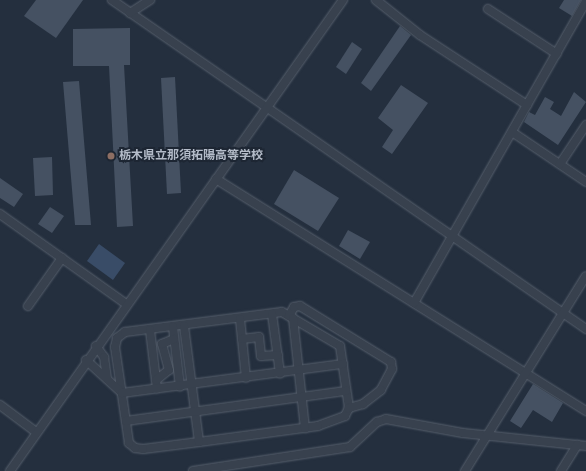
<!DOCTYPE html>
<meta charset="utf-8">
<style>
body{margin:0}
#map{position:relative;width:586px;height:471px;overflow:hidden;background:#242f3e;font-family:"Alegreya Sans","Noto Sans JP",sans-serif}
div>[style]{position:absolute}
.water>*{inset:0;background:#394c67}
.building>*{inset:0;background:#455162}
.roads{filter:drop-shadow(0 0 1px #565f6c) drop-shadow(0 0 1px #565f6c)}
.minor>*{height:8px;margin:-4px;padding:0 4px;transform-origin:4px;border-radius:4px;background:#38414e}
.dots>*{width:11px;height:11px;translate:-50% -50%;box-sizing:border-box;border:2px solid #1d2633;border-radius:50%}
span{translate:-50% -50%;white-space:nowrap;text-align:center;line-height:1.15;-webkit-text-stroke:4px #1d2633;paint-order:stroke}
.poi-label{font-size:12px;color:#b4bcc9;font-weight:700}
.left{translate:0 -50%;text-align:left}
</style>
<div id="map">
<div class="water">
<div style="clip-path:polygon(99px 244px,125px 263px,113px 280px,87px 261px)"></div>
</div>
<div class="building">
<div style="clip-path:polygon(36px 0,83px 0,56px 38px,24px 16px)"></div>
<div style="clip-path:polygon(564px 0,581px 0,572px 16px,559px 8px)"></div>
<div style="clip-path:polygon(400px 26px,411px 35px,371px 91px,361px 83px)"></div>
<div style="clip-path:polygon(130px 28px,130px 65px,124px 65px,133px 226px,117px 227px,109px 66px,73px 66px,73px 29px)"></div>
<div style="clip-path:polygon(352px 42px,362px 49px,346px 74px,336px 67px)"></div>
<div style="clip-path:polygon(175px 77px,181px 193px,167px 194px,161px 78px)"></div>
<div style="clip-path:polygon(79px 81px,91px 225px,75px 225px,63px 82px)"></div>
<div style="clip-path:polygon(401px 85px,428px 103px,392px 154px,382px 147px,393px 130px,378px 118px)"></div>
<div style="clip-path:polygon(574px 92px,586px 102px,558px 145px,524px 122px,529px 112px,535px 115px,545px 97px,554px 102px,550px 109px,561px 116px)"></div>
<div style="clip-path:polygon(52px 157px,53px 195px,35px 196px,33px 158px)"></div>
<div style="clip-path:polygon(294px 170px,339px 198px,318px 231px,274px 204px)"></div>
<div style="clip-path:polygon(0 178px,23px 194px,14px 207px,0 198px)"></div>
<div style="clip-path:polygon(50px 207px,64px 216px,52px 233px,38px 224px)"></div>
<div style="clip-path:polygon(348px 230px,370px 242px,360px 259px,339px 246px)"></div>
<div style="clip-path:polygon(533px 384px,563px 403px,552px 422px,533px 410px,521px 428px,510px 421px)"></div>
</div>
<div class="roads">
<div class="minor">
<div style="left:112px;top:0;width:577px;rotate:34.76deg"></div>
<div style="left:376px;top:0;width:56px;rotate:38.5deg"></div>
<div style="left:420px;top:35px;width:128px;rotate:33.2deg"></div>
<div style="left:488px;top:9px;width:82px;rotate:33.1deg"></div>
<div style="left:130px;top:13px;width:24px;rotate:-33deg"></div>
<div style="left:512px;top:132px;width:89px;rotate:34deg"></div>
<div style="left:560px;top:164px;width:47px;rotate:-56.3deg"></div>
<div style="left:216px;top:179px;width:437px;rotate:32.1deg"></div>
<div style="left:0;top:214px;width:155px;rotate:35.5deg"></div>
<div style="left:414px;top:303px;width:347px;rotate:-60.3deg"></div>
<div style="left:28px;top:306px;width:59px;rotate:-54.7deg"></div>
<div style="left:282px;top:312px;width:67px;rotate:30.4deg"></div>
<div style="left:340px;top:346px;width:63px;rotate:81.7deg"></div>
<div style="left:349px;top:408px;width:9px;rotate:117deg"></div>
<div style="left:345px;top:416px;width:29px;rotate:160deg"></div>
<div style="left:318px;top:426px;width:120px;rotate:172.3deg"></div>
<div style="left:199px;top:442px;width:56px;rotate:172.9deg"></div>
<div style="left:143px;top:449px;width:8px;rotate:-173deg"></div>
<div style="left:135px;top:448px;width:8px;rotate:-140deg"></div>
<div style="left:129px;top:443px;width:97px;rotate:-98.3deg"></div>
<div style="left:115px;top:347px;width:9px;rotate:-77deg"></div>
<div style="left:117px;top:338px;width:10px;rotate:-37deg"></div>
<div style="left:125px;top:332px;width:158px;rotate:-7.3deg"></div>
<div style="left:272px;top:314px;width:60px;rotate:82.3deg"></div>
<div style="left:289px;top:316px;width:10px;rotate:-61deg"></div>
<div style="left:294px;top:307px;width:6px;rotate:-9deg"></div>
<div style="left:300px;top:306px;width:107px;rotate:31.6deg"></div>
<div style="left:391px;top:362px;width:7px;rotate:82deg"></div>
<div style="left:392px;top:369px;width:24px;rotate:118deg"></div>
<div style="left:381px;top:390px;width:23px;rotate:142deg"></div>
<div style="left:363px;top:404px;width:15px;rotate:164deg"></div>
<div style="left:293px;top:318px;width:111px;rotate:83.8deg"></div>
<div style="left:240px;top:319px;width:59px;rotate:84.2deg"></div>
<div style="left:184px;top:326px;width:117px;rotate:82.6deg"></div>
<div style="left:173px;top:327px;width:60px;rotate:83.3deg"></div>
<div style="left:150px;top:330px;width:59px;rotate:83.2deg"></div>
<div style="left:242px;top:339px;width:17px;rotate:-7deg"></div>
<div style="left:259px;top:337px;width:19px;rotate:84deg"></div>
<div style="left:261px;top:356px;width:17px;rotate:-3deg"></div>
<div style="left:96px;top:346px;width:14px;rotate:54deg"></div>
<div style="left:104px;top:357px;width:22px;rotate:82deg"></div>
<div style="left:86px;top:360px;width:49px;rotate:42.5deg"></div>
<div style="left:122px;top:393px;width:223px;rotate:-7.5deg"></div>
<div style="left:156px;top:380px;width:16px;rotate:-38deg"></div>
<div style="left:169px;top:370px;width:27px;rotate:-105deg"></div>
<div style="left:162px;top:344px;width:13px;rotate:-23deg"></div>
<div style="left:0;top:405px;width:45px;rotate:36.9deg"></div>
<div style="left:126px;top:421px;width:222px;rotate:-7.8deg"></div>
<div style="left:10px;top:471px;width:577px;rotate:-54.74deg"></div>
<div style="left:193px;top:471px;width:159px;rotate:-8.7deg"></div>
<div style="left:350px;top:447px;width:37px;rotate:-43deg"></div>
<div style="left:377px;top:422px;width:9px;rotate:-18deg"></div>
<div style="left:386px;top:419px;width:78px;rotate:10.3deg"></div>
<div style="left:463px;top:433px;width:124px;rotate:6deg"></div>
<div style="left:465px;top:471px;width:229px;rotate:-58.2deg"></div>
<div style="left:561px;top:471px;width:31px;rotate:-58deg"></div>
</div>
</div>
<div class="dots">
<div style="left:111px;top:156px;background:#8d6e63"></div>
</div>
<div class="poi-label">
<span class="left" style="left:119px;top:156px">栃木県立那須拓陽高等学校</span>
</div>
</div>
